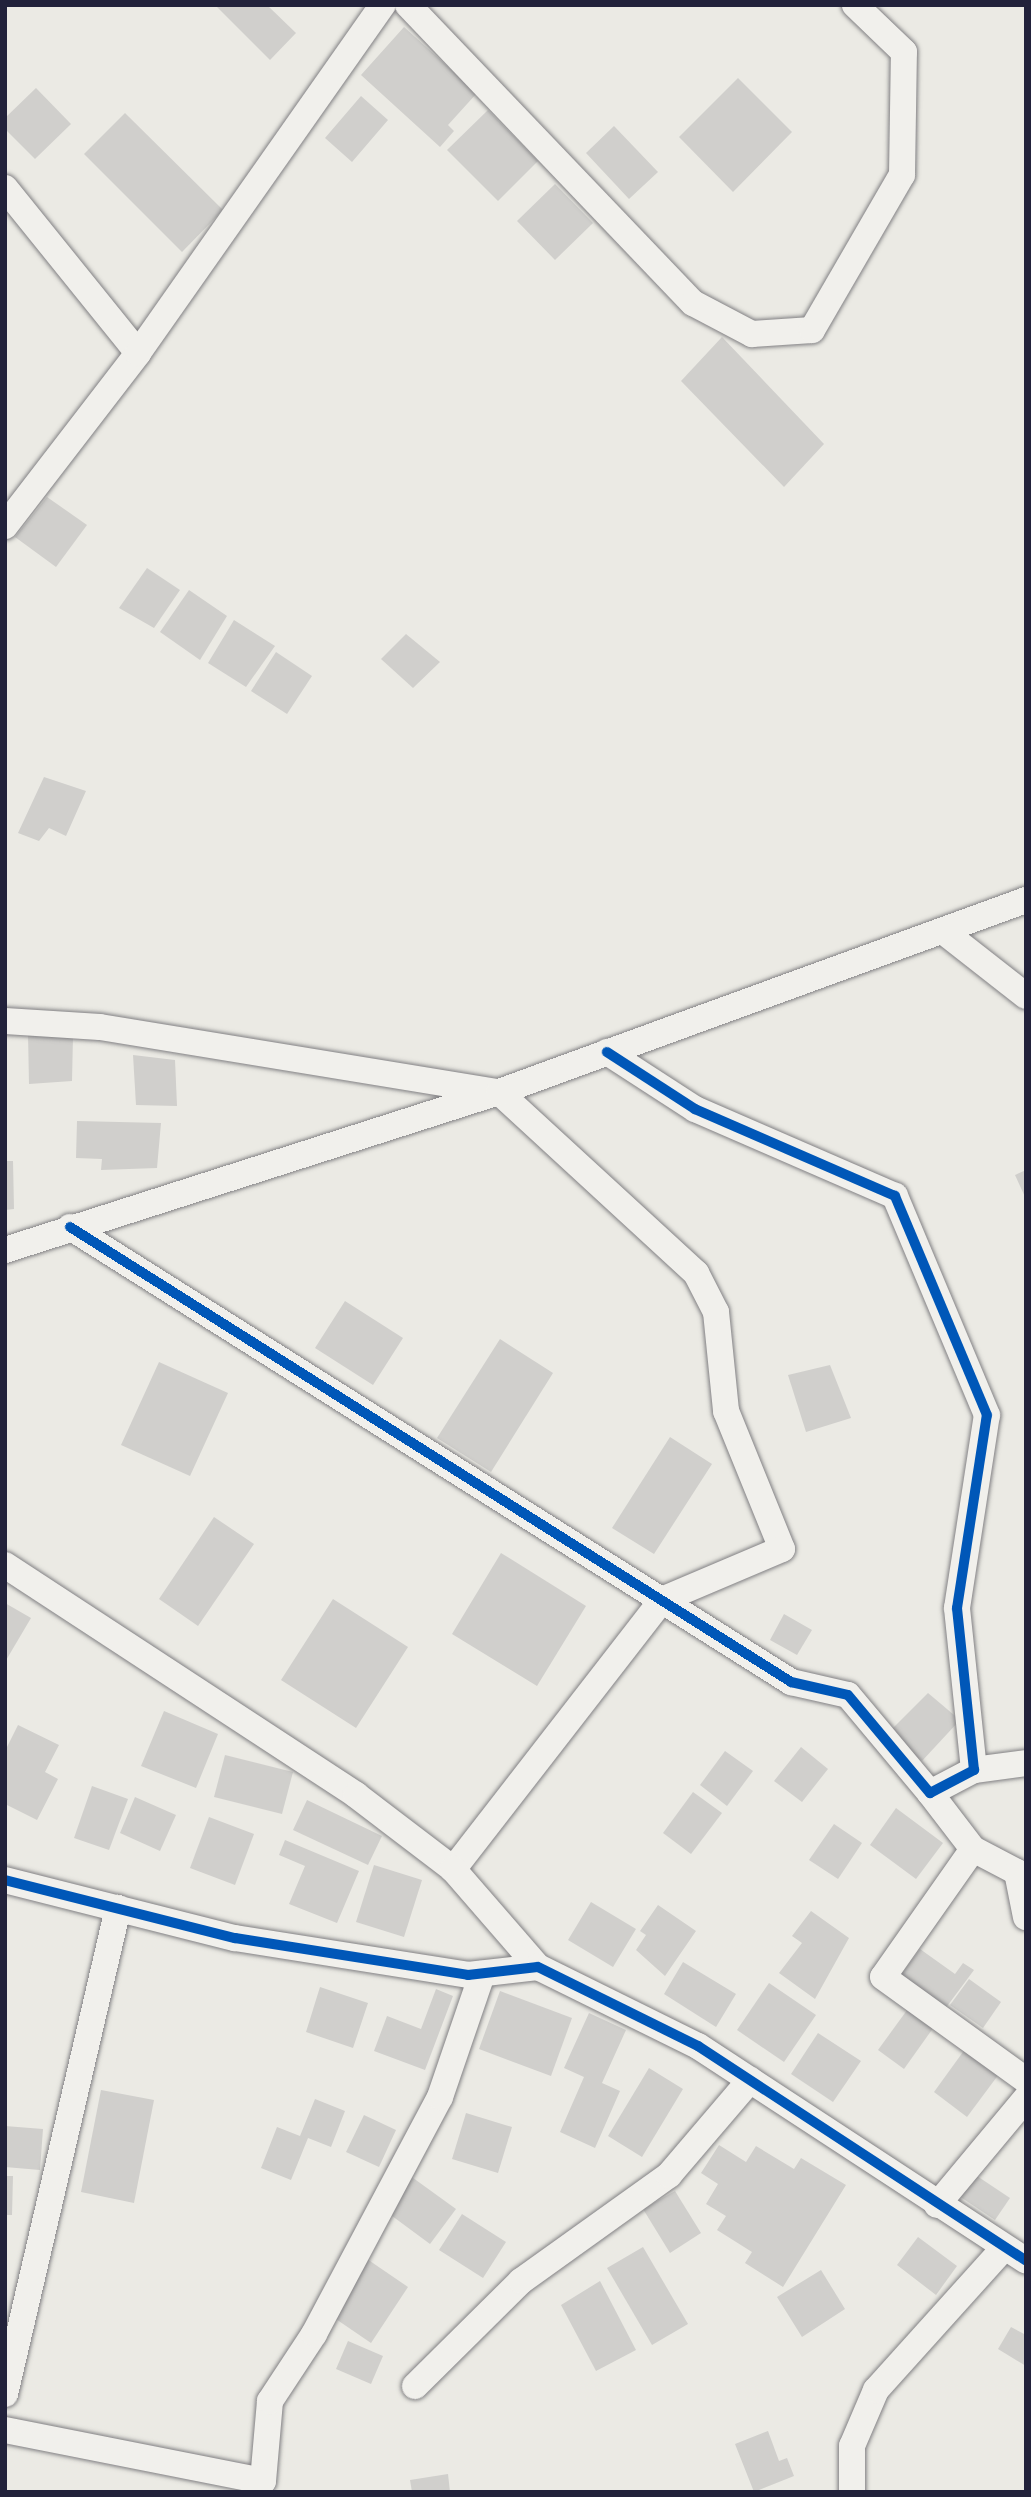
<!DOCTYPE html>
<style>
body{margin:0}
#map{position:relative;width:1031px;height:2497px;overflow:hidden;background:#ebeae4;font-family:Itim,sans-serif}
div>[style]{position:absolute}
.building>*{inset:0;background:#d0cfcc}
.roads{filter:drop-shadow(0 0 2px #818083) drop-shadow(0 0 2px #818083)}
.street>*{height:26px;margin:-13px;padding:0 13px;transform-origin:13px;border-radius:13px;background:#f1f0ec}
.cycleway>*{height:10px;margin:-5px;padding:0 5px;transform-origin:5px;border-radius:5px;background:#0057b8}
span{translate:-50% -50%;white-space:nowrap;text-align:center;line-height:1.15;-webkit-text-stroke:6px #f7f3e8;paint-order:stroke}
.frame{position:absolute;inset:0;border:7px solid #22223b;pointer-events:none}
</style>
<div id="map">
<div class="building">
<div style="clip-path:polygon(215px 5px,267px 5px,296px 33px,270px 60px)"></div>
<div style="clip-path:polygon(404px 27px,477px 93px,448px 125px,454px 131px,440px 147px,361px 75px)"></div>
<div style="clip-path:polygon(738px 78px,792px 132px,733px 192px,679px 137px)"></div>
<div style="clip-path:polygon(36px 88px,71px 124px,35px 159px,5px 129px,5px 118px)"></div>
<div style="clip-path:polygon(361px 96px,388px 120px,352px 162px,325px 138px)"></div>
<div style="clip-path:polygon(488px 110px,538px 161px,498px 201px,447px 150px)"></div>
<div style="clip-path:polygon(125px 113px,223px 210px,182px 252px,84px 154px)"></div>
<div style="clip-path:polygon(614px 126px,658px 172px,629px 199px,586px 153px)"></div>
<div style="clip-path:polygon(555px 184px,593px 223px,555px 260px,517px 221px)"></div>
<div style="clip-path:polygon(722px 337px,824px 444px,784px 487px,681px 381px)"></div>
<div style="clip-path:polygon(47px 497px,87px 525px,56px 567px,15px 537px)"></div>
<div style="clip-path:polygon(147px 568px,180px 590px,154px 628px,119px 608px)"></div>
<div style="clip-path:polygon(189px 590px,227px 616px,200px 660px,160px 632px)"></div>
<div style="clip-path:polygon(234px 620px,275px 646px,246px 687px,208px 663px)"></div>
<div style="clip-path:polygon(406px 634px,440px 662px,413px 688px,381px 659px)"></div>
<div style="clip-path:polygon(276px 652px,312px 676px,287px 714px,251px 691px)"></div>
<div style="clip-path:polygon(44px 777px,86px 791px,66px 836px,49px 828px,39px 841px,18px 833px)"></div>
<div style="clip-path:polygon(28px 1033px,73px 1036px,72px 1081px,29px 1084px)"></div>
<div style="clip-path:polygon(133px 1055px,175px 1060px,177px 1106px,136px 1105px)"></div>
<div style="clip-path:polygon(77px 1121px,161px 1123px,157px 1168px,101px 1170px,102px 1159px,76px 1158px)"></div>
<div style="clip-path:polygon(5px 1161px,13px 1161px,14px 1209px,5px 1210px)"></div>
<div style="clip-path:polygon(1026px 1170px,1026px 1199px,1015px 1175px)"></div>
<div style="clip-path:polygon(345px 1301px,403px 1338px,373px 1385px,315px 1348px)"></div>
<div style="clip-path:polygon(500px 1339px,553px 1373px,491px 1472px,437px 1438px)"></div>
<div style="clip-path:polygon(159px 1362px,228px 1393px,190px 1476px,121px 1445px)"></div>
<div style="clip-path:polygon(830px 1365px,851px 1418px,806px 1432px,788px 1375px)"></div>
<div style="clip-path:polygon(670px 1437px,712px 1464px,654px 1554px,612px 1528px)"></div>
<div style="clip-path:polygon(214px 1517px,254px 1544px,198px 1626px,159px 1599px)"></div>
<div style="clip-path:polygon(501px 1553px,586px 1606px,537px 1686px,452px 1634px)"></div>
<div style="clip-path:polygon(333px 1599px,408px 1647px,356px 1728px,281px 1680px)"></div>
<div style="clip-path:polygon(5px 1603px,31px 1618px,5px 1662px)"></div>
<div style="clip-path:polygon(784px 1614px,812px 1630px,797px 1655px,770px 1640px)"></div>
<div style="clip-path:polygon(928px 1693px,960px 1720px,922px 1761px,888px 1733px)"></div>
<div style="clip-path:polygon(164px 1711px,218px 1734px,196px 1788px,141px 1766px)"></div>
<div style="clip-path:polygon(18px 1725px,59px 1745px,45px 1772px,58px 1779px,37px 1820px,5px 1804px,5px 1751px)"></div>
<div style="clip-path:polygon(801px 1747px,828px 1769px,802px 1802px,774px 1781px)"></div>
<div style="clip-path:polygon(725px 1751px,753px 1771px,727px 1806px,700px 1785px)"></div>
<div style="clip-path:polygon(225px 1755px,293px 1772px,282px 1814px,214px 1797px)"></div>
<div style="clip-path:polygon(92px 1786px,128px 1799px,109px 1850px,74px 1838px)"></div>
<div style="clip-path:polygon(693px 1792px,722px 1813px,691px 1854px,663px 1833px)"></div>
<div style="clip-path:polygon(135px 1797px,176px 1815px,160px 1851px,120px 1833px)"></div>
<div style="clip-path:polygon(307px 1800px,382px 1836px,368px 1865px,293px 1830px)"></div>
<div style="clip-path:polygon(896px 1808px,943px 1843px,916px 1879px,870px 1845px)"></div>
<div style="clip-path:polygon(209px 1817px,254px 1834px,235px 1885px,190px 1868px)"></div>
<div style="clip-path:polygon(834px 1824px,862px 1843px,838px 1879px,809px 1860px)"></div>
<div style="clip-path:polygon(285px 1840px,359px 1871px,337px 1923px,289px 1904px,305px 1866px,279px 1855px)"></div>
<div style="clip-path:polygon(374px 1865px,422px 1880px,404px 1937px,356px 1922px)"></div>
<div style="clip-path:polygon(591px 1902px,636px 1929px,613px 1967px,568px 1940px)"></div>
<div style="clip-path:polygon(658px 1905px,696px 1931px,665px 1976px,636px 1950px,646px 1935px,640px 1931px)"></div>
<div style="clip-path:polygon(811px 1911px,849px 1938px,815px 1999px,779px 1973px,802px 1943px,792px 1936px)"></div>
<div style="clip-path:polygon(920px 1949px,955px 1974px,963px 1963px,974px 1970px,945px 2009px,900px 1976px)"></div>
<div style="clip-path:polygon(683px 1962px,736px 1994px,716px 2027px,664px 1994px)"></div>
<div style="clip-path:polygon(969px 1979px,1001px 2002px,983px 2028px,950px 2005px)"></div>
<div style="clip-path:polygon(769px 1983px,816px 2015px,784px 2062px,737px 2030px)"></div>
<div style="clip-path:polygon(320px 1987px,368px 2003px,353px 2048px,306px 2032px)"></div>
<div style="clip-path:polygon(436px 1989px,453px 1996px,425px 2070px,374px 2051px,387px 2016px,421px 2029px)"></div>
<div style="clip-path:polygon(500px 1991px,572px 2018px,551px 2076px,479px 2049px)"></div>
<div style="clip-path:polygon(910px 2006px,936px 2024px,904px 2069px,878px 2050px)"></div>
<div style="clip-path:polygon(589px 2013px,626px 2030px,602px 2083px,620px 2091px,595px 2148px,560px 2132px,584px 2077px,564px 2068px)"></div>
<div style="clip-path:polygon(818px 2033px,861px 2061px,833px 2102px,791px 2074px)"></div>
<div style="clip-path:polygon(968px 2045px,1002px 2070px,967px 2117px,934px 2092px)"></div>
<div style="clip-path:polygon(649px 2068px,683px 2089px,642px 2157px,608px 2136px)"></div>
<div style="clip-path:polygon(101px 2090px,154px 2100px,134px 2203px,81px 2192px)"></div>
<div style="clip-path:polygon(315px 2099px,345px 2111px,331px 2147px,308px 2138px,291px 2180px,261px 2168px,277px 2127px,300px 2136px)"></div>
<div style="clip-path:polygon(466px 2113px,512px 2127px,498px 2173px,452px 2159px)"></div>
<div style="clip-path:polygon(364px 2115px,396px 2130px,379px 2167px,346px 2152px)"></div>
<div style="clip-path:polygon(5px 2126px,43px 2129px,40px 2170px,5px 2167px)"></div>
<div style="clip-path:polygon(719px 2145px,746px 2162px,756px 2146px,794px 2169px,801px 2158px,846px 2185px,783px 2287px,745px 2263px,752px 2252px,717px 2230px,726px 2216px,706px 2204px,718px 2184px,701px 2173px)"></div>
<div style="clip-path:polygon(974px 2174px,1010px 2198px,995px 2220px,959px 2196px)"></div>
<div style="clip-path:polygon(409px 2175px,456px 2209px,430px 2244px,384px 2210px)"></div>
<div style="clip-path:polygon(5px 2176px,13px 2176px,12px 2215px,5px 2215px)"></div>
<div style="clip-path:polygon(675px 2191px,701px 2233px,670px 2253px,643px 2209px)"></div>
<div style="clip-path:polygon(462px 2214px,506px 2242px,483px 2278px,439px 2250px)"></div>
<div style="clip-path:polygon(918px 2237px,957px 2266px,936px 2295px,897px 2265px)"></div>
<div style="clip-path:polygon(643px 2247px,688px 2324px,652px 2345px,607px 2268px)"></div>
<div style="clip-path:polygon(367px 2259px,408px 2287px,371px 2343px,330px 2315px)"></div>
<div style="clip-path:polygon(821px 2270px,845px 2309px,802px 2337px,777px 2297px)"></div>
<div style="clip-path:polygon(600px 2281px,636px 2350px,596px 2371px,561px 2305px)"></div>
<div style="clip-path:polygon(1011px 2327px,1026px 2335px,1026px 2366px,998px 2349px)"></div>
<div style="clip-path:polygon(348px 2341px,383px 2356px,371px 2384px,336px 2369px)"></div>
<div style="clip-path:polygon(768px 2431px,779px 2461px,787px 2458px,794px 2476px,754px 2492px,735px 2444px)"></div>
<div style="clip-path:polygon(448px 2474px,450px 2492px,412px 2492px,410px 2480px)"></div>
</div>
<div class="roads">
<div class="street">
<div style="left:408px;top:5px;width:412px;rotate:46.3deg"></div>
<div style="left:693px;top:303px;width:67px;rotate:27.7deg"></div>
<div style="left:752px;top:334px;width:60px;rotate:-3.8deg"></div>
<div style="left:812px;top:330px;width:179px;rotate:-59.9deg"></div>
<div style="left:902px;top:175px;width:123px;rotate:-89.1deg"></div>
<div style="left:904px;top:52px;width:68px;rotate:-136.2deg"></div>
<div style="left:5px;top:188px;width:212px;rotate:51.1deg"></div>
<div style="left:5px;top:526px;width:218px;rotate:-52.4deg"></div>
<div style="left:138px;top:353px;width:426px;rotate:-54.9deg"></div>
<div style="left:943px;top:931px;width:105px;rotate:38.1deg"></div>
<div style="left:5px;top:1021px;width:95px;rotate:3.6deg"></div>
<div style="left:100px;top:1027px;width:404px;rotate:9.3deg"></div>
<div style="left:499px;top:1092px;width:268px;rotate:42.6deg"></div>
<div style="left:696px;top:1273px;width:44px;rotate:62.9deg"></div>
<div style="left:716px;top:1312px;width:100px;rotate:84.2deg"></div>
<div style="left:726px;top:1411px;width:149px;rotate:67.9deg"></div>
<div style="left:782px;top:1549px;width:130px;rotate:157deg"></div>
<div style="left:662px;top:1600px;width:341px;rotate:127.8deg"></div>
<div style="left:70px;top:1227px;width:853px;rotate:32.25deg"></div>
<div style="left:791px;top:1682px;width:58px;rotate:12.8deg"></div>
<div style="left:848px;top:1695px;width:128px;rotate:50.1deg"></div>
<div style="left:930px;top:1793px;width:50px;rotate:-27.6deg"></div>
<div style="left:974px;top:1770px;width:163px;rotate:-96deg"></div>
<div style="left:957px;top:1608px;width:195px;rotate:-81.2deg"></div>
<div style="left:987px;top:1415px;width:238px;rotate:-112.8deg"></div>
<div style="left:895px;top:1196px;width:218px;rotate:-156.5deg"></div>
<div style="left:695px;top:1109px;width:105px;rotate:-147.1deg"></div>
<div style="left:5px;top:1250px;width:519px;rotate:-17.74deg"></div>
<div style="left:499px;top:1092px;width:561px;rotate:-20.02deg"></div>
<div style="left:5px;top:1565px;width:420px;rotate:33.2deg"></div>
<div style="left:356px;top:1795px;width:122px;rotate:37.3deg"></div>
<div style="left:453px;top:1869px;width:130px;rotate:49.1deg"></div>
<div style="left:974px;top:1770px;width:52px;rotate:-7.7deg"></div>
<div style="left:930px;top:1793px;width:71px;rotate:52.5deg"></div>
<div style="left:973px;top:1849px;width:50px;rotate:27.6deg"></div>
<div style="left:1017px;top:1872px;width:46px;rotate:78.7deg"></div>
<div style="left:973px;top:1849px;width:156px;rotate:125.1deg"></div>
<div style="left:883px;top:1977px;width:176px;rotate:35.8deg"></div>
<div style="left:5px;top:1880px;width:237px;rotate:14.2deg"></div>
<div style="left:235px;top:1938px;width:236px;rotate:9deg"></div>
<div style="left:468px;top:1975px;width:70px;rotate:-6.5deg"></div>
<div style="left:538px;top:1967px;width:178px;rotate:26.3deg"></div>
<div style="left:698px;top:2046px;width:392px;rotate:33.2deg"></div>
<div style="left:937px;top:2205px;width:139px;rotate:-50.2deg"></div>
<div style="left:415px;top:2386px;width:149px;rotate:-44.7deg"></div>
<div style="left:521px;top:2281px;width:182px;rotate:-35.6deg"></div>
<div style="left:669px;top:2175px;width:125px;rotate:-49.5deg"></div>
<div style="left:5px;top:2394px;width:499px;rotate:-76.9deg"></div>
<div style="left:5px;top:2430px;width:263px;rotate:11.2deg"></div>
<div style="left:263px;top:2481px;width:80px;rotate:-85deg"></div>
<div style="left:270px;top:2401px;width:80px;rotate:-56.7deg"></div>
<div style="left:314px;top:2334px;width:268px;rotate:-62deg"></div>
<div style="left:440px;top:2097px;width:130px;rotate:-71.1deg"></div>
<div style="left:852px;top:2492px;width:46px;rotate:-90deg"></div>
<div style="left:852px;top:2446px;width:61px;rotate:-66.8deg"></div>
<div style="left:876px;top:2390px;width:190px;rotate:-48deg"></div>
</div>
</div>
<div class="cycleway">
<div style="left:70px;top:1227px;width:853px;rotate:32.25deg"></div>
<div style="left:791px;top:1682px;width:58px;rotate:12.8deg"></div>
<div style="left:848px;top:1695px;width:128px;rotate:50.1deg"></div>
<div style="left:930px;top:1793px;width:50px;rotate:-27.6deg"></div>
<div style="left:974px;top:1770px;width:163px;rotate:-96deg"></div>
<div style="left:957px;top:1608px;width:195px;rotate:-81.2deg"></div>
<div style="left:987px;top:1415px;width:238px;rotate:-112.8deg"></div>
<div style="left:895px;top:1196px;width:218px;rotate:-156.5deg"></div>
<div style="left:695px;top:1109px;width:105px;rotate:-147.1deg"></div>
<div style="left:5px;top:1880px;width:237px;rotate:14.2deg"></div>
<div style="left:235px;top:1938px;width:236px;rotate:9deg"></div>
<div style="left:468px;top:1975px;width:70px;rotate:-6.5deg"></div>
<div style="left:538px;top:1967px;width:178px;rotate:26.3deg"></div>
<div style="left:698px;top:2046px;width:392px;rotate:33.2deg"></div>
</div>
<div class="frame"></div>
</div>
